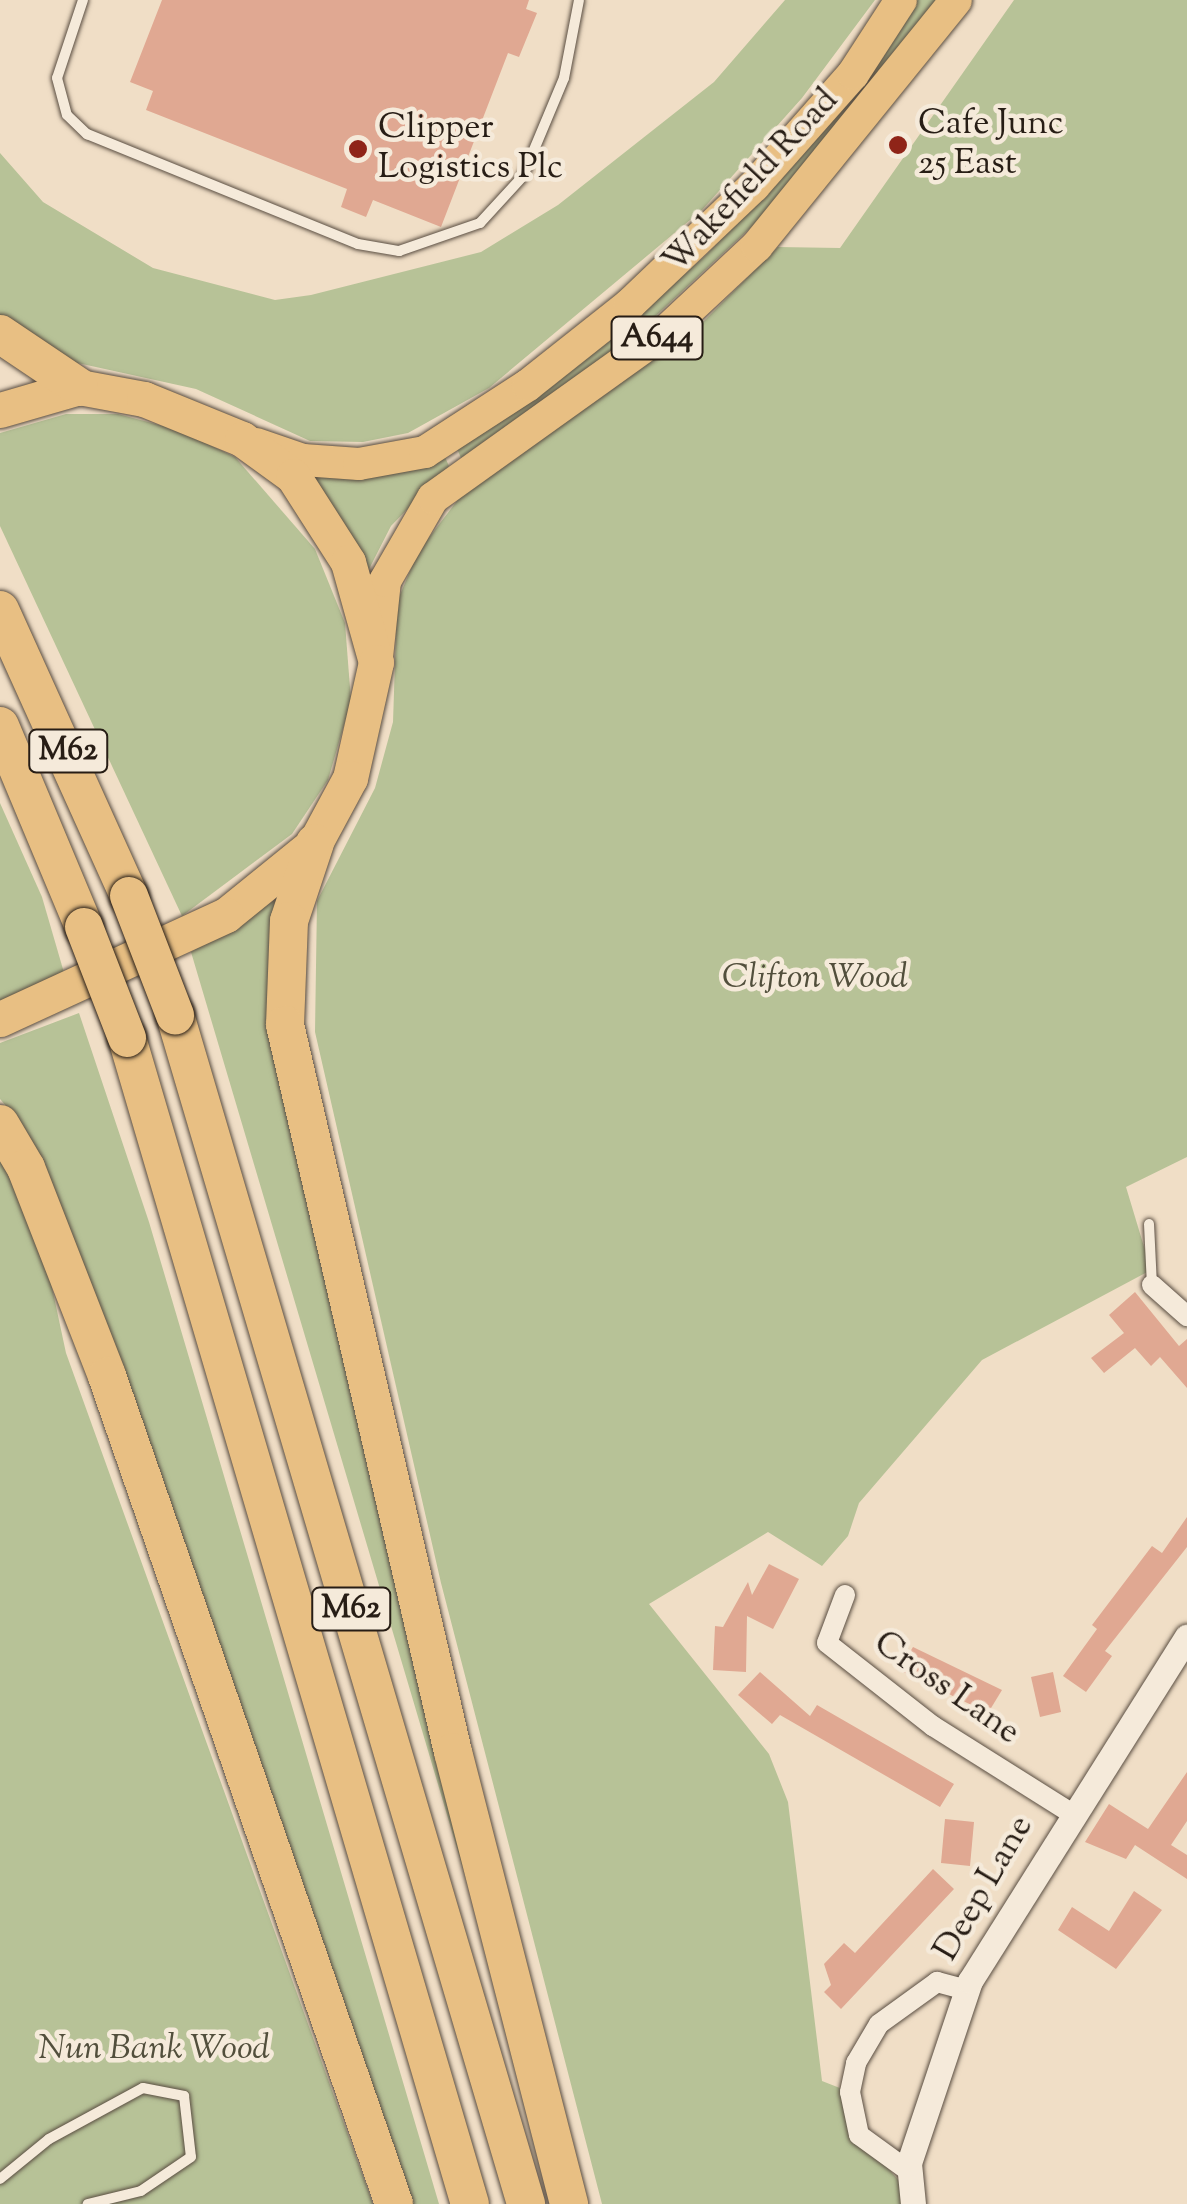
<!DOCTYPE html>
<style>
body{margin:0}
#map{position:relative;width:1187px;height:2204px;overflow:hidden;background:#f0dec6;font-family:"Sorts Mill Goudy",serif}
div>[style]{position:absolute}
.green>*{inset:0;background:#b7c297}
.building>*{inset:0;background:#e0a892}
.roads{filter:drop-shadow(0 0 2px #594d41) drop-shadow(0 0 2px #594d41)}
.service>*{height:10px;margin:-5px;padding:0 5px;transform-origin:5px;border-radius:5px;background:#f5eada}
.minor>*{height:20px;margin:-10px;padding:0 10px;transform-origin:10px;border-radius:10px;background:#f5eada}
.tertiary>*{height:25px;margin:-12.5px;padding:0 12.5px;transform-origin:12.5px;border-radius:12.5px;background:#f5eada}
.primary>*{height:32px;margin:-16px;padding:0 16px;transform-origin:16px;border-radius:16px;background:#e8bf83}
.trunk>*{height:35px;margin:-17.5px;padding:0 17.5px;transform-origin:17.5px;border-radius:17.5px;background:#e8bf83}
.motorway>*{height:38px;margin:-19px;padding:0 19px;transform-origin:19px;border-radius:19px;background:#e8bf83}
.bridges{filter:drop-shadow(0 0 2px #271d15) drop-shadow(0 0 2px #271d15)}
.motorway-bridge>*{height:38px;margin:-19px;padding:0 19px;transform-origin:19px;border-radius:19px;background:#e8bf83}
.dots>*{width:28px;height:28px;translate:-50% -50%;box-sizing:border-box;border:5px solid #f5eada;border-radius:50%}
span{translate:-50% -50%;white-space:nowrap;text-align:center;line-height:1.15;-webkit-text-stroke:9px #f5eada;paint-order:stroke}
.shield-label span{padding:2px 8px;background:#f5eada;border:2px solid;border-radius:8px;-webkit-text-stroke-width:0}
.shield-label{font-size:32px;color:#271d15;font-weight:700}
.poi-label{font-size:35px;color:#271d15}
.left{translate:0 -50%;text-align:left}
.street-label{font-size:35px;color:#271d15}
.park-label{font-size:35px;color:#524f3c;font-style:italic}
</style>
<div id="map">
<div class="green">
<div style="clip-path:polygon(785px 0,875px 0,802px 98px,702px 210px,489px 388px,408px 433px,363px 442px,310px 441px,196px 389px,64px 360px,0 317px,0 153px,43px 202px,153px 268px,275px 300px,311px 295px,481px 252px,558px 205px,714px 82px)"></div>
<div style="clip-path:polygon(915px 0,939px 0,775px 205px,634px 336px,461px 458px,456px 446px,630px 322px,704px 257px,781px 179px)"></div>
<div style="clip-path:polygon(1014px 0,1187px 0,1187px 1157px,1126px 1187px,1151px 1270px,982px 1360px,859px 1503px,848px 1536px,822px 1566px,768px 1532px,649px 1604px,769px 1754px,788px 1802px,822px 2081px,850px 2092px,859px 2135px,900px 2182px,902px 2204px,602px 2204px,441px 1583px,315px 1032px,317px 901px,375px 788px,393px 722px,397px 602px,418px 552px,460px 497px,700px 325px,778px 247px,840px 248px)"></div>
<div style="clip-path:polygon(66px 414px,118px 414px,178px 430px,235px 457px,315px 549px,345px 623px,351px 701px,328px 780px,292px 834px,182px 916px,0 526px,0 433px)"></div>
<div style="clip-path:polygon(444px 455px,449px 466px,391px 526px,368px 571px,313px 475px)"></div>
<div style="clip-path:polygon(0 803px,42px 897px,67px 983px,0 1009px)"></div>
<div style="clip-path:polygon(280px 897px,278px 920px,483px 1936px,191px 952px)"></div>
<div style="clip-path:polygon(79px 1013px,149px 1222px,439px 2204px,407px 2204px,13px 1114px,0 1099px,0 1043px)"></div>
<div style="clip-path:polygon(0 1150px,44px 1250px,66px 1353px,373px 2204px,0 2204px)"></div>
</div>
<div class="building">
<div style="clip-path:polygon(162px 0,529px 0,526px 9px,537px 13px,519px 57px,508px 53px,441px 227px,373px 200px,366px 217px,341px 207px,347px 189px,146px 110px,153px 91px,130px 82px)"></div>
<div style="clip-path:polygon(1135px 1292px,1179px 1346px,1187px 1339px,1187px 1388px,1160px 1357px,1151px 1366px,1135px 1348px,1104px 1373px,1091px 1358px,1124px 1333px,1109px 1315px)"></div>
<div style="clip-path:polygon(1187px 1517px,1187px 1547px,1105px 1651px,1112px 1656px,1086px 1692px,1063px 1676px,1097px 1629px,1092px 1625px,1152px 1546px,1162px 1553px)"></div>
<div style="clip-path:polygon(769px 1564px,799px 1579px,783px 1610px,773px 1629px,747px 1616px,746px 1672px,713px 1670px,715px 1626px,723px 1627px,748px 1582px,752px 1595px)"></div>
<div style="clip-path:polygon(913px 1647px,1002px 1690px,988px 1713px,899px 1670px)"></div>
<div style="clip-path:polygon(760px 1672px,810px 1716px,817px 1705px,954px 1784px,940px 1807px,780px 1715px,772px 1724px,738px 1695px)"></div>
<div style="clip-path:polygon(1053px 1672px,1061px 1712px,1040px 1717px,1031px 1677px)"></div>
<div style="clip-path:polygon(1187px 1772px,1187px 1821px,1171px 1845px,1187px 1855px,1187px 1879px,1135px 1845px,1126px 1859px,1085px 1842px,1109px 1804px,1148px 1829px)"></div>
<div style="clip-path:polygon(945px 1819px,974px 1822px,970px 1866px,941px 1863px)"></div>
<div style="clip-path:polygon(933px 1869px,954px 1889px,841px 2009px,824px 1992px,831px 1985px,824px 1964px,844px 1943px,855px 1953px)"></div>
<div style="clip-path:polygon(1134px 1891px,1162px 1910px,1116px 1969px,1058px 1930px,1072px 1907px,1109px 1931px)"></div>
</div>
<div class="roads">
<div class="service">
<div style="left:83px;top:0;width:82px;rotate:108.4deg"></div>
<div style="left:57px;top:78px;width:38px;rotate:75deg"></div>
<div style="left:67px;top:115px;width:28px;rotate:44deg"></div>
<div style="left:87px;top:134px;width:292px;rotate:22.1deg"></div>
<div style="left:358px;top:244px;width:42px;rotate:9.7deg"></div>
<div style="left:399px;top:251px;width:86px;rotate:-19.1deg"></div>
<div style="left:480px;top:223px;width:64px;rotate:-47.5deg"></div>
<div style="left:523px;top:176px;width:106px;rotate:-67.3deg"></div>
<div style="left:564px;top:78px;width:79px;rotate:-79.1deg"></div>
<div style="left:1149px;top:1224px;width:61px;rotate:87.2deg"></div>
<div style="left:0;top:2179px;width:63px;rotate:-39.2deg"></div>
<div style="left:49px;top:2139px;width:107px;rotate:-28.5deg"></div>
<div style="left:143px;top:2088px;width:42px;rotate:11deg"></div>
<div style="left:184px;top:2096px;width:61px;rotate:83.5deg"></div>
<div style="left:191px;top:2157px;width:60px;rotate:145.8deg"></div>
<div style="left:141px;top:2191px;width:55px;rotate:166.2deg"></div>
</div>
<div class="minor">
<div style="left:1152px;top:1285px;width:47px;rotate:41.5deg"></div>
<div style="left:845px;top:1595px;width:51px;rotate:110.6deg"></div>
<div style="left:827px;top:1643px;width:135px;rotate:38.1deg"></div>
<div style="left:933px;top:1726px;width:163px;rotate:32.2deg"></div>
<div style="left:910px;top:2172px;width:63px;rotate:-144deg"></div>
<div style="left:859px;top:2135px;width:44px;rotate:-101.8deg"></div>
<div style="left:850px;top:2092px;width:30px;rotate:-78deg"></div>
<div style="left:856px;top:2063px;width:45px;rotate:-59.5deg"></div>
<div style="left:879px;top:2024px;width:72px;rotate:-35.9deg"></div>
<div style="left:937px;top:1982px;width:31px;rotate:15deg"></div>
</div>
<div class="tertiary">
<div style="left:913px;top:2204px;width:41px;rotate:-95.6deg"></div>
<div style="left:909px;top:2163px;width:192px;rotate:-71.5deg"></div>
<div style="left:970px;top:1981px;width:407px;rotate:-57.8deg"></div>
</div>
<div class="primary">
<div style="left:256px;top:444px;width:50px;rotate:18.8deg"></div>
<div style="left:303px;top:460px;width:56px;rotate:4.1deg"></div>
<div style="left:359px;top:464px;width:67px;rotate:-10.3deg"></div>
<div style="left:425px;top:452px;width:123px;rotate:-33deg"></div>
<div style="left:528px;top:385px;width:129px;rotate:-38.4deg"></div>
<div style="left:629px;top:305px;width:173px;rotate:-43.6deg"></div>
<div style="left:754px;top:186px;width:149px;rotate:-48.5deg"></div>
<div style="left:853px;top:74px;width:88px;rotate:-57deg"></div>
<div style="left:377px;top:657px;width:76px;rotate:-84deg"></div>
<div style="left:385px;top:581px;width:96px;rotate:-60deg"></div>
<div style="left:433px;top:498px;width:285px;rotate:-35.6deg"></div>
<div style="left:665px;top:332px;width:126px;rotate:-43.1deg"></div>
<div style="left:757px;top:246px;width:316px;rotate:-51deg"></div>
</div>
<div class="trunk">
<div style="left:0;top:410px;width:82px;rotate:-16.2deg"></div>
<div style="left:79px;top:387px;width:66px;rotate:10.5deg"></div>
<div style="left:144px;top:399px;width:106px;rotate:22.2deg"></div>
<div style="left:242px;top:439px;width:63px;rotate:36deg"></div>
<div style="left:293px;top:476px;width:102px;rotate:57.4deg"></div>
<div style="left:348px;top:562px;width:104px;rotate:74.4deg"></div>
<div style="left:376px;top:662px;width:119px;rotate:102.6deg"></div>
<div style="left:350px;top:778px;width:74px;rotate:118.3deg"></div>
<div style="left:315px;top:843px;width:114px;rotate:141deg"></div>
<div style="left:226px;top:915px;width:249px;rotate:155.3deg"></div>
</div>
<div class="motorway">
<div style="left:0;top:334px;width:95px;rotate:33.9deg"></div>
<div style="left:0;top:610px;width:314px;rotate:65.7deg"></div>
<div style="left:0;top:726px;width:218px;rotate:67.3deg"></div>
<div style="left:315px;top:843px;width:82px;rotate:108.4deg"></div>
<div style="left:289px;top:921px;width:104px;rotate:92.2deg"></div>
<div style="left:285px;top:1025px;width:746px;rotate:76.99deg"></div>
<div style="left:453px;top:1752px;width:467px;rotate:75.6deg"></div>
<div style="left:175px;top:1015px;width:1240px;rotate:73.55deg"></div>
<div style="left:127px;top:1038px;width:1215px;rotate:73.61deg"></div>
<div style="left:0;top:1124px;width:51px;rotate:59.4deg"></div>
<div style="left:26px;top:1168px;width:223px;rotate:68.7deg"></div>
<div style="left:107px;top:1376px;width:876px;rotate:70.88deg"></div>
</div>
</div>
<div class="bridges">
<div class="motorway-bridge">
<div style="left:129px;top:896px;width:128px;rotate:68.9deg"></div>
<div style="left:84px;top:927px;width:119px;rotate:68.8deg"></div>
</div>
</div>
<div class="dots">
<div style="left:898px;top:145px;background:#8f2418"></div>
<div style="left:358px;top:149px;background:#8f2418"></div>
</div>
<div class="shield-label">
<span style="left:657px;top:338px">A644</span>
<span style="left:68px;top:751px">M62</span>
<span style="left:351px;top:1609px">M62</span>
</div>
<div class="poi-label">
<span class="left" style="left:918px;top:145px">Cafe Junc<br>25 East</span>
<span class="left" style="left:378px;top:149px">Clipper<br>Logistics Plc</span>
</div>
<div class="street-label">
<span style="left:752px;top:182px;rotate:-47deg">Wakefield Road</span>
<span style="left:946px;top:1689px;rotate:35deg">Cross Lane</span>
<span style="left:985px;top:1889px;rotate:-60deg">Deep Lane</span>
</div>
<div class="park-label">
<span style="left:815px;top:979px">Clifton Wood</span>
<span style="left:154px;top:2050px">Nun Bank Wood</span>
</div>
</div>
